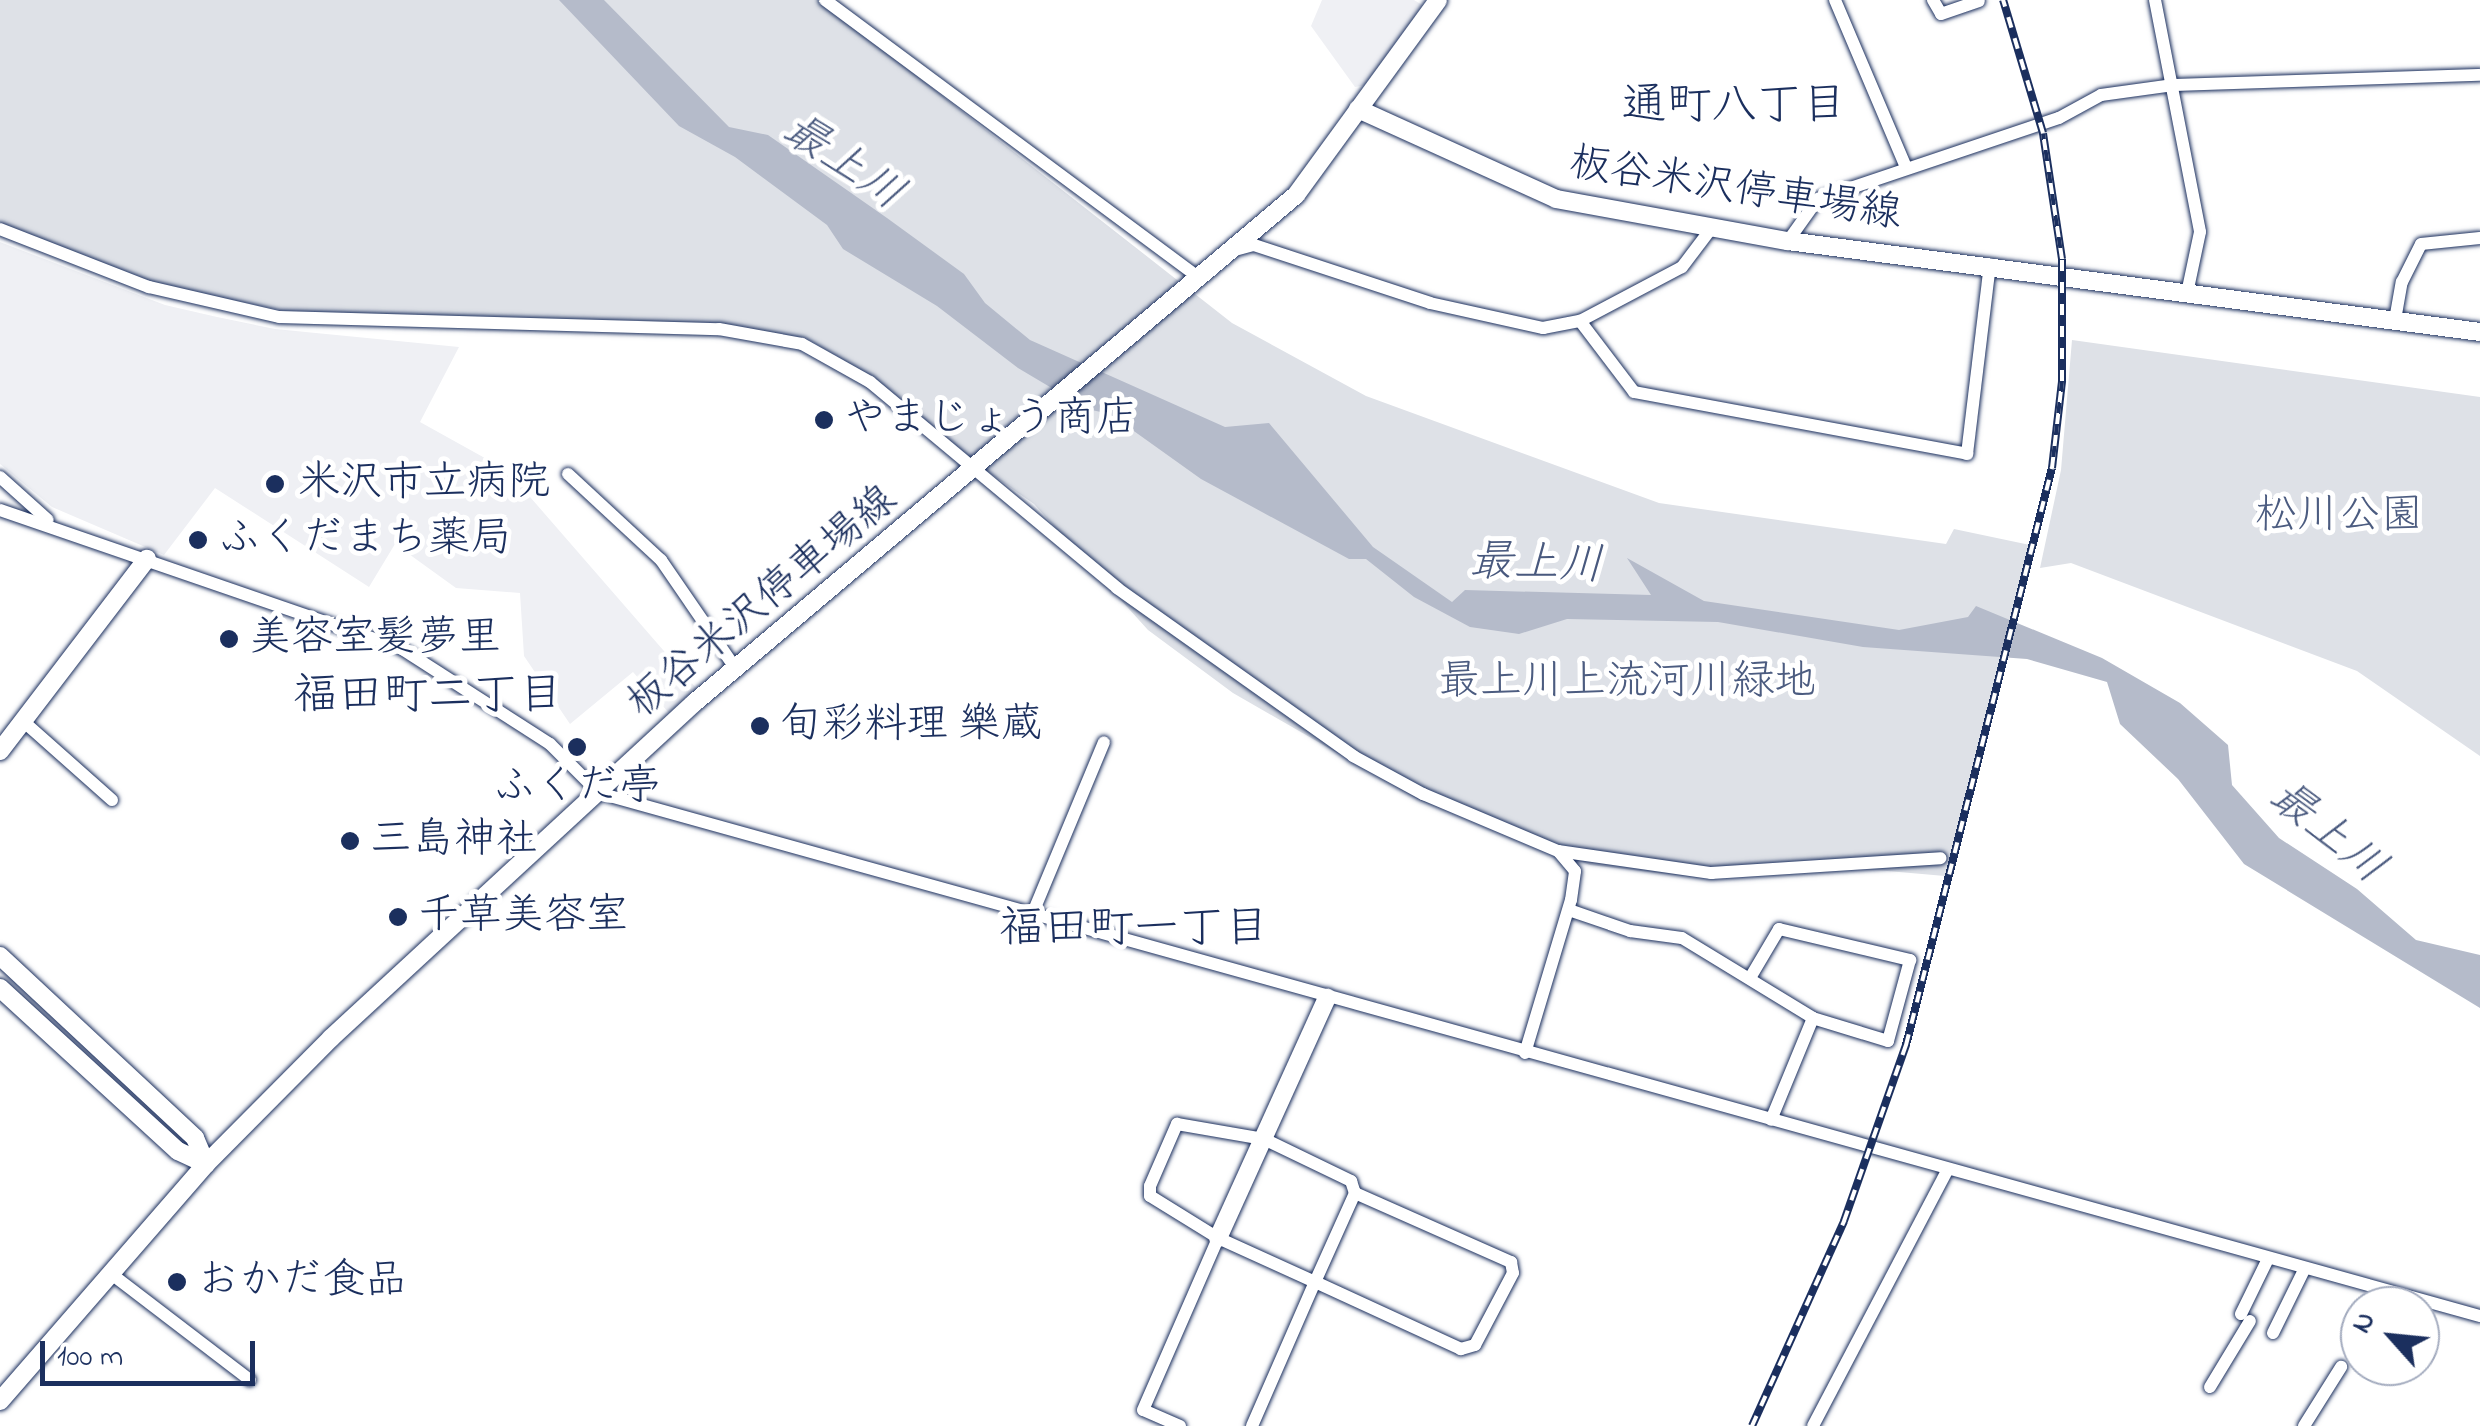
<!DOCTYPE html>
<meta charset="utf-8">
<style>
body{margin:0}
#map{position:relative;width:2480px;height:1426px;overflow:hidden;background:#fff;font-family:"Indie Flower","Klee One",sans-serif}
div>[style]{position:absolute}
.built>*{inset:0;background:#eff0f4}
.green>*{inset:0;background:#dee1e7}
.water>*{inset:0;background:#b5bbca}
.round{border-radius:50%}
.roads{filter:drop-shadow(0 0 2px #1b2f5e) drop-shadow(0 0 2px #1b2f5e)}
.street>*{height:12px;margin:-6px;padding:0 6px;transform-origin:6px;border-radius:6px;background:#fff}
.secondary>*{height:18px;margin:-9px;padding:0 9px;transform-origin:9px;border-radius:9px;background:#fff}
.rail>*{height:8px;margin-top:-4px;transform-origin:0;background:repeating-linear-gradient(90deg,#fff 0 11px,#1b2f5e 0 22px);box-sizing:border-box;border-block:2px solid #1b2f5e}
.dots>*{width:28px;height:28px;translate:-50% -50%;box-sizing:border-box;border:5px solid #fff;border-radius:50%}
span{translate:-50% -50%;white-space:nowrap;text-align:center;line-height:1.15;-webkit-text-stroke:10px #fff;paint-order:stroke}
.street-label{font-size:42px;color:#1b2f5e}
.poi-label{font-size:42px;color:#1b2f5e}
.left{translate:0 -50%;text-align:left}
.park-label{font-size:42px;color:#4c5c80}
.neighbourhood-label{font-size:45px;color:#1b2f5e}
.water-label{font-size:45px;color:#49597e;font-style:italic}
.north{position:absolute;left:2340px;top:1286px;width:100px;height:100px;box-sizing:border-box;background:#fff;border:2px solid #a4acbf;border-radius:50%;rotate:297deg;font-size:28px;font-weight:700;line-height:40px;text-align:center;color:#1b2f5e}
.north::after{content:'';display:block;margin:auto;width:35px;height:45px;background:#1b2f5e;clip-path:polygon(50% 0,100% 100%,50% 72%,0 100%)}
.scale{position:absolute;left:40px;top:1341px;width:215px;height:45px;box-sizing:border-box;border:5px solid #1b2f5e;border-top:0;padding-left:12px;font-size:30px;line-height:35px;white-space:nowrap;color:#1b2f5e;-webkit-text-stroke:8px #fff;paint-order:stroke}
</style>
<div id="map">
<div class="built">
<div style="clip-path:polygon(1322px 0,1414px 0,1424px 6px,1366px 85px,1355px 87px,1311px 26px)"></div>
<div style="clip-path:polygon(0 242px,165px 305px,217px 317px,275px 329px,459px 347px,420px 422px,526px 481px,524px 490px,697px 689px,669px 713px,633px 672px,570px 724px,524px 656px,520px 593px,456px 588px,395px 544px,369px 587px,215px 488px,164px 555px,52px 507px,0 464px)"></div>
</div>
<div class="green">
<div style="clip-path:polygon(0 0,820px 0,1232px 323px,1366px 396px,1659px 503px,1946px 544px,1954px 529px,2030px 545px,1945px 876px,1853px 868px,1710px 879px,1590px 865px,1419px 800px,1233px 693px,1148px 630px,1034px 504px,961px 453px,874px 378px,806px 338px,637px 320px,325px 319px,150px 283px,0 225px)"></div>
<div style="clip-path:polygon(2072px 340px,2480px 397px,2480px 756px,2357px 671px,2071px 563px,2040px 568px,2061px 470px)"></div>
</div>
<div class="water">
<div style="clip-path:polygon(559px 0,604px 0,729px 127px,768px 135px,887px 218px,964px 274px,985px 303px,1030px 340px,1225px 427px,1269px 423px,1373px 547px,1452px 602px,1465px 590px,1651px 595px,1627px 558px,1704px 601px,1899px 630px,1968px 617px,1976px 606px,2102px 658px,2180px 703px,2228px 745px,2232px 785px,2279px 838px,2357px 889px,2416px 940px,2480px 955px,2480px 1008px,2244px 864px,2178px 779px,2120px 724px,2107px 682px,2027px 659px,1863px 647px,1718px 622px,1567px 619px,1519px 634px,1470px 627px,1414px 597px,1366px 559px,1349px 559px,1201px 479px,1110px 414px,1087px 409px,1018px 368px,937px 306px,843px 249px,827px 225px,735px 157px,679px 126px)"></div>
<div class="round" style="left:2256px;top:498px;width:32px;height:32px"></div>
</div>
<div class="roads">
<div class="street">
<div style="left:825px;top:0;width:467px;rotate:36.6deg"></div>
<div style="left:1835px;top:0;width:181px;rotate:67deg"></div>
<div style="left:1933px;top:0;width:16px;rotate:60deg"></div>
<div style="left:1941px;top:14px;width:40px;rotate:-18.9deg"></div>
<div style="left:2155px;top:0;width:236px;rotate:79deg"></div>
<div style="left:2200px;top:232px;width:62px;rotate:102deg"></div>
<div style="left:0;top:229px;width:160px;rotate:21.3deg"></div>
<div style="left:149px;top:287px;width:133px;rotate:13deg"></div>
<div style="left:279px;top:317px;width:440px;rotate:1.6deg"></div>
<div style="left:719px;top:329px;width:84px;rotate:10.2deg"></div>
<div style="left:802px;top:344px;width:78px;rotate:29.2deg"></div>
<div style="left:870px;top:382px;width:322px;rotate:39.8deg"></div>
<div style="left:1117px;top:588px;width:290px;rotate:35.4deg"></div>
<div style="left:1353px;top:756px;width:80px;rotate:28.5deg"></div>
<div style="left:1423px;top:794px;width:147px;rotate:22.9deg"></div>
<div style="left:1558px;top:851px;width:155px;rotate:8.2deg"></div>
<div style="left:1711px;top:873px;width:230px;rotate:-3.7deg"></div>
<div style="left:1788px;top:241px;width:52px;rotate:-54.5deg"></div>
<div style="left:1818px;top:199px;width:254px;rotate:-18.6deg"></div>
<div style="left:2059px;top:118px;width:48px;rotate:-28.7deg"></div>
<div style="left:2101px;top:95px;width:73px;rotate:-7.9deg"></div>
<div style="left:2173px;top:85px;width:307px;rotate:-1.9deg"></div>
<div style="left:1235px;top:250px;width:20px;rotate:-15deg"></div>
<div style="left:1254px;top:245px;width:185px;rotate:18.2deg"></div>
<div style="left:1430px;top:303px;width:116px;rotate:12.5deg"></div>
<div style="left:1543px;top:328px;width:38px;rotate:-11deg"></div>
<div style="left:1580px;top:321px;width:115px;rotate:-27.9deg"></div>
<div style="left:1682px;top:267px;width:46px;rotate:-52.9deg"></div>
<div style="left:2395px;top:320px;width:39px;rotate:-80deg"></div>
<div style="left:2402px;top:282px;width:42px;rotate:-63.4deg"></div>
<div style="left:2421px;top:244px;width:59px;rotate:-5.8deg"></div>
<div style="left:1580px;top:321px;width:89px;rotate:52.7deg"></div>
<div style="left:1634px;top:392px;width:339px;rotate:10.5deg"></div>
<div style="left:1967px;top:454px;width:191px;rotate:-83.1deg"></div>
<div style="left:568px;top:474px;width:127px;rotate:42.8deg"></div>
<div style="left:661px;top:560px;width:132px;rotate:55.5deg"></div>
<div style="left:0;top:477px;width:64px;rotate:41.9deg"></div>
<div style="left:0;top:510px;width:422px;rotate:19deg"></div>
<div style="left:399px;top:647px;width:179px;rotate:32.7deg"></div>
<div style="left:550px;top:744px;width:69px;rotate:45deg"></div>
<div style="left:599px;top:793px;width:1952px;rotate:15.54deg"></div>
<div style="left:23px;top:721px;width:119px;rotate:41.6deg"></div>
<div style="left:1569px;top:910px;width:65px;rotate:19deg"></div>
<div style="left:1630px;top:931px;width:52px;rotate:7.7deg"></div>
<div style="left:1682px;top:938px;width:153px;rotate:31.4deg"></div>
<div style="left:1032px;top:915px;width:187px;rotate:-67.4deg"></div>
<div style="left:1750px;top:978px;width:57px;rotate:-59.4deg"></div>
<div style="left:1779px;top:929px;width:135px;rotate:13.3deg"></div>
<div style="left:1910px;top:960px;width:84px;rotate:105.2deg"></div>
<div style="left:1888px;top:1041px;width:78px;rotate:-163deg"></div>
<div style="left:1813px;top:1018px;width:110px;rotate:112.4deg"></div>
<div style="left:1525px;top:1053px;width:160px;rotate:-73.3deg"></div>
<div style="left:1571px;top:900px;width:29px;rotate:-82deg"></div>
<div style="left:1575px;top:871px;width:26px;rotate:-130deg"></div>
<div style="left:110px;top:1273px;width:176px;rotate:37.4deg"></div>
<div style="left:2241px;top:1314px;width:61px;rotate:-63.9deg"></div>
<div style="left:2273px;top:1333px;width:72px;rotate:-63.8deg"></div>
<div style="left:2210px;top:1387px;width:77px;rotate:-58.8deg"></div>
<div style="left:1180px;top:1426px;width:40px;rotate:-156.6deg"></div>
<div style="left:1143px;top:1410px;width:188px;rotate:-66.4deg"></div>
<div style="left:1252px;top:1426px;width:157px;rotate:-66.4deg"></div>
<div style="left:1315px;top:1282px;width:107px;rotate:-155.6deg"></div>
<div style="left:1218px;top:1238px;width:80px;rotate:-148.3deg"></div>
<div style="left:1150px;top:1196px;width:10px;rotate:-90deg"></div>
<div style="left:1150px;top:1186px;width:68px;rotate:-66.5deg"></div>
<div style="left:1177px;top:1124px;width:88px;rotate:9.8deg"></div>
<div style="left:1264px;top:1139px;width:97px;rotate:25.8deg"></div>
<div style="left:1351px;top:1181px;width:13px;rotate:72deg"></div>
<div style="left:1355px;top:1193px;width:171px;rotate:23.9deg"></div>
<div style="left:1511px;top:1262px;width:11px;rotate:80deg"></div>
<div style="left:1513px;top:1273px;width:81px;rotate:117.8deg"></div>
<div style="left:1475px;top:1345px;width:15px;rotate:164deg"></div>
<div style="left:1461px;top:1349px;width:161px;rotate:-155.3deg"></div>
<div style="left:1315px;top:1282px;width:98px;rotate:-65.8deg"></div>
<div style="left:1813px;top:1426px;width:288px;rotate:-62.3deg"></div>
<div style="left:2304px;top:1426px;width:70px;rotate:-57.9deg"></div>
</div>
<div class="secondary">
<div style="left:1358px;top:109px;width:217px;rotate:24.4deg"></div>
<div style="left:1556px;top:199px;width:236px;rotate:10.3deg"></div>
<div style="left:1788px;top:241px;width:698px;rotate:7.49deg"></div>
<div style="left:0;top:751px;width:242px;rotate:-52.6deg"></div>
<div style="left:0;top:956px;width:267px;rotate:43deg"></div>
<div style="left:195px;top:1138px;width:28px;rotate:67deg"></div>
<div style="left:0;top:988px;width:241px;rotate:42.5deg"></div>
<div style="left:178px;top:1151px;width:31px;rotate:25deg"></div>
<div style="left:1218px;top:1238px;width:264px;rotate:-65.6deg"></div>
<div style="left:0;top:1401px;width:314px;rotate:-49deg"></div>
<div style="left:206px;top:1164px;width:177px;rotate:-45.2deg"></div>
<div style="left:331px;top:1038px;width:494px;rotate:-42.7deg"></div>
<div style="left:694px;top:703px;width:788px;rotate:-40.16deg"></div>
<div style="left:1296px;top:195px;width:241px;rotate:-53.9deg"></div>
</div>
</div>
<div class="rail">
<div style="left:1752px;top:1426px;width:225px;rotate:-65.8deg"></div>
<div style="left:1844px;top:1221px;width:187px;rotate:-70.6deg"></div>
<div style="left:1906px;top:1045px;width:595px;rotate:-75.8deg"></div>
<div style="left:2052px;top:468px;width:88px;rotate:-83.4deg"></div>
<div style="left:2062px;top:381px;width:122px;rotate:-90deg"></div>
<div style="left:2062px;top:259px;width:127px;rotate:-98.6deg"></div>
<div style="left:2043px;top:133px;width:139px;rotate:-106.7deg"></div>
</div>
<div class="dots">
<div style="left:824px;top:420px;background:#1b2f5e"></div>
<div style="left:275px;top:484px;background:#1b2f5e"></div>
<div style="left:198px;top:540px;background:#1b2f5e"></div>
<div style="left:229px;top:639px;background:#1b2f5e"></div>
<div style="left:760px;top:726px;background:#1b2f5e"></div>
<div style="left:577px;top:747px;background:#1b2f5e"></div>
<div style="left:350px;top:841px;background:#1b2f5e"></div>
<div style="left:398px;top:917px;background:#1b2f5e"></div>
<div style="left:177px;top:1282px;background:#1b2f5e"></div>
</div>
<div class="street-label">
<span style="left:1735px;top:190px;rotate:9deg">板谷米沢停車場線</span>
<span style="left:763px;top:603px;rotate:-40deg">板谷米沢停車場線</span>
</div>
<div class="poi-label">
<span class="left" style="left:844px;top:420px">やまじょう商店</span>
<span class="left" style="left:298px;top:484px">米沢市立病院</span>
<span class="left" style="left:218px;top:540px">ふくだまち薬局</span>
<span class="left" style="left:249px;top:639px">美容室髪夢里</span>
<span class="left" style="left:780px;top:726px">旬彩料理 樂蔵</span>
<span style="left:577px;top:788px">ふくだ亭</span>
<span class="left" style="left:370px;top:841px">三島神社</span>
<span class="left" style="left:418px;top:917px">千草美容室</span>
<span class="left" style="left:197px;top:1282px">おかだ食品</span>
</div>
<div class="park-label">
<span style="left:2339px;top:517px">松川公園</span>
<span style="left:1627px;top:683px">最上川上流河川緑地</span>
</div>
<div class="neighbourhood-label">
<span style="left:1734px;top:108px">通町八丁目</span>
<span style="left:428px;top:698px">福田町二丁目</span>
<span style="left:1134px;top:931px">福田町一丁目</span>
</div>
<div class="water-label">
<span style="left:842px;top:164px;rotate:34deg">最上川</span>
<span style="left:1536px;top:566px;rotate:2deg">最上川</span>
<span style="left:2326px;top:834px;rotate:39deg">最上川</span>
</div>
<div class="north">N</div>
<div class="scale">100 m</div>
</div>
